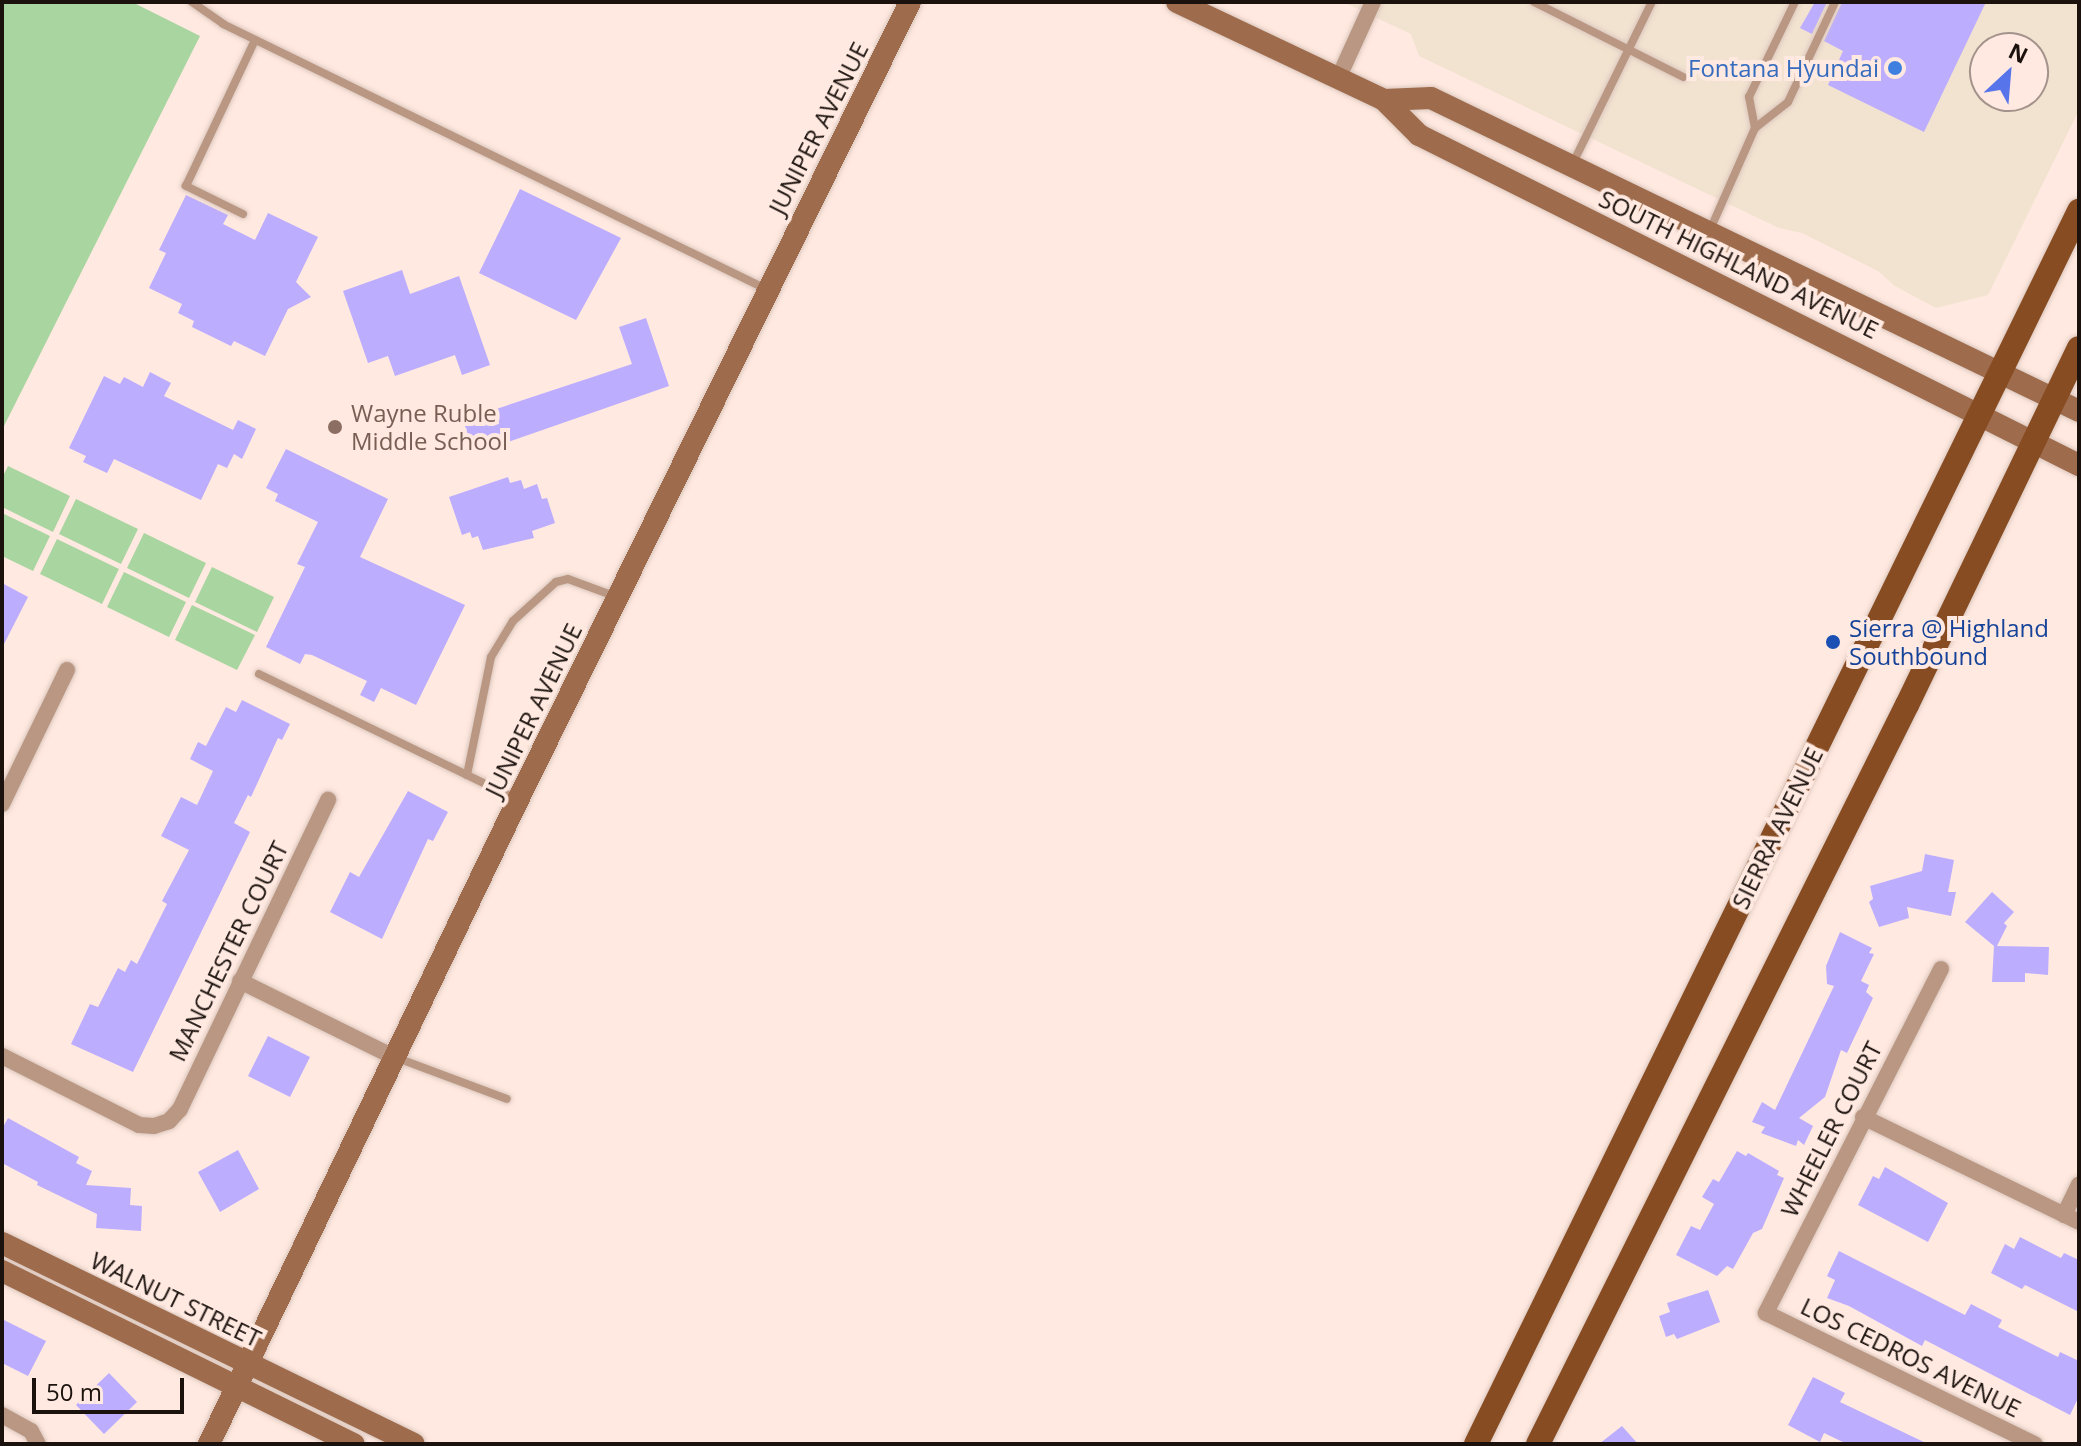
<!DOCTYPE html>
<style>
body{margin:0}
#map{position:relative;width:2081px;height:1446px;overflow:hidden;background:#ffe9e0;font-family:"Open Sans",sans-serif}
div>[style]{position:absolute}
.commercial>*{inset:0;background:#f2e2d0}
.green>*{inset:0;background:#a9d5a0}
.building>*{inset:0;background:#bcadff}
.roads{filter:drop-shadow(0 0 2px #dbc7be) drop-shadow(0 0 2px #dbc7be)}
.lane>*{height:8px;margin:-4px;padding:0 4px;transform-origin:4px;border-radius:4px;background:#ba9782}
.street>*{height:16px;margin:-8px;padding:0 8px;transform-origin:8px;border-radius:8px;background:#ba9782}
.secondary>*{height:22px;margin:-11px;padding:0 11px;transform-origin:11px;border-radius:11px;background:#9e6c4d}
.primary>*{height:24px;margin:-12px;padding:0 12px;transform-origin:12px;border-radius:12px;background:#884c23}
.dots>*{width:22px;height:22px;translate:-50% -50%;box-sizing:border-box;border:4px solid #ffe9e0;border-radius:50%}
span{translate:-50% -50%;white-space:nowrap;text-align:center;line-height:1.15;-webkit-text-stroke:8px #ffe9e0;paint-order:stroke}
.shop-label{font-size:24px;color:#366cbe}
.right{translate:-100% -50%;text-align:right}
.street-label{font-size:24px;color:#1b120e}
.education-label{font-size:24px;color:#785e54}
.left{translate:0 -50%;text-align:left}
.transit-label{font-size:24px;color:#164399}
.frame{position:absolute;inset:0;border:4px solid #1b120e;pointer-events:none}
.north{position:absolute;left:1969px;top:32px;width:80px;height:80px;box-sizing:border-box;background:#ffe9e0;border:2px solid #a4938c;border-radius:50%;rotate:26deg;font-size:22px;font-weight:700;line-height:32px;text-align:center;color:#1b120e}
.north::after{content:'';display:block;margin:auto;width:28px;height:36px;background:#5874ea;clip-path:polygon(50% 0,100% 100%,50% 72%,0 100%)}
.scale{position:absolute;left:32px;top:1378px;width:152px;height:36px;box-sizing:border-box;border:4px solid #1b120e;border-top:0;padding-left:10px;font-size:24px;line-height:28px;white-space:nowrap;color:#1b120e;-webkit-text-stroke:6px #ffe9e0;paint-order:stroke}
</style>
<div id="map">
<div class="commercial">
<div style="clip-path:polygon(evenodd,1343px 2px,2079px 2px,2079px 110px,1988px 295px,1936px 308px,1895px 286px,1878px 271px,1802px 233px,1779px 228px,1419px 56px,1411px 34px,1343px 2px,1985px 48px,2033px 48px,2033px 96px,1985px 96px,1985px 48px)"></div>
</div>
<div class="green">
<div style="clip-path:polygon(2px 2px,132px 2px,200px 36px,2px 430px)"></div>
<div style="clip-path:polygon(8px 466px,70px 496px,53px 532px,2px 507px,2px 478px)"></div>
<div style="clip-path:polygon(76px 499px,138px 529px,121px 564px,59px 534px)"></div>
<div style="clip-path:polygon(2px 513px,50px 536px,33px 571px,2px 556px)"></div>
<div style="clip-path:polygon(144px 533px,206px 563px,189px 598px,127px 568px)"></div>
<div style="clip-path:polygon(57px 539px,119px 569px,102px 604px,40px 574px)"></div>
<div style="clip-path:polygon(212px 567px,274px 597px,257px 632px,195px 602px)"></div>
<div style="clip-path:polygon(124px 572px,186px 602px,169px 637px,107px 607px)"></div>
<div style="clip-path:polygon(192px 605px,255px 635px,237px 670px,175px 640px)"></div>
</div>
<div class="building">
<div style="clip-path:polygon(1815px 2px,1827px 2px,1812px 34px,1800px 28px)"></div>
<div style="clip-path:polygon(1842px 2px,1986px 2px,1924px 132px,1828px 85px,1843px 51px,1824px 41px)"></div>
<div style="clip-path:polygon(520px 189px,621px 238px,576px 320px,479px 273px)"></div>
<div style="clip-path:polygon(186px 195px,228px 215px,223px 224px,255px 240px,268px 213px,318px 237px,296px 282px,311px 297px,288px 309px,265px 356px,234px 341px,231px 346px,192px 327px,194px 321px,178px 313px,182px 304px,149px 288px,166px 253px,159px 250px)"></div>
<div style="clip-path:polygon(402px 270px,410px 294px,459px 276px,490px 365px,462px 375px,455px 355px,395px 376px,388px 356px,368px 363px,343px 291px)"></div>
<div style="clip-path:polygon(646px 318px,669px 386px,505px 443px,504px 441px,482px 448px,478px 435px,469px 438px,463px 420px,632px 364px,619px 327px)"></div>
<div style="clip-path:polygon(150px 372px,171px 383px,164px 396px,233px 430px,238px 420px,256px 429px,242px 459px,234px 454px,227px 468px,218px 464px,201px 500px,114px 459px,107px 473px,83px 462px,86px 456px,69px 448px,104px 376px,120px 384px,124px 377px,143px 387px)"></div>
<div style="clip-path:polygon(286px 449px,388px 499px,360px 557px,465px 605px,416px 705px,381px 688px,374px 702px,360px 695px,367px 681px,312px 655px,305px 654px,300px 664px,266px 647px,305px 567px,297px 564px,318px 522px,275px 501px,278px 494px,266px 488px)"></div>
<div style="clip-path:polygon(508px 477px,510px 483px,521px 480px,524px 489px,537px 484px,542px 499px,547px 498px,555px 523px,532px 531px,534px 538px,483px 550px,478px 536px,472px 538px,470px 532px,462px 535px,449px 497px)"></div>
<div style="clip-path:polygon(2px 583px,28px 597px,2px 648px)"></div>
<div style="clip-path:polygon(242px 700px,290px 724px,282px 740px,278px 738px,251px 797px,248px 795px,234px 823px,250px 832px,133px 1072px,71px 1044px,90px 1004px,98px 1007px,118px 968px,125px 972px,131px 960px,137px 964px,167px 904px,162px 901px,189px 850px,161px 836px,181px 797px,197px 805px,213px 771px,190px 759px,198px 742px,206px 746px,226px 707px,236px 712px)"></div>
<div style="clip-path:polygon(408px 791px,448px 812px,433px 841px,428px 839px,382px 939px,330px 912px,350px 872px,359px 877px)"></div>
<div style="clip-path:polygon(1925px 854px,1954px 860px,1948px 892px,1956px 892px,1951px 916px,1907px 907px,1909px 918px,1879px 927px,1869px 902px,1873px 899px,1870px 886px,1922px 871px)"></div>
<div style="clip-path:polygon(1992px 892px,2014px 912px,2004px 923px,2007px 926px,1997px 946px,2049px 947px,2048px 975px,2025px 973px,2025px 982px,1992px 982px,1994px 946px,1965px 922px)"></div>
<div style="clip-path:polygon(1840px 932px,1872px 948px,1869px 953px,1874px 954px,1861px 981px,1869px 985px,1866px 992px,1873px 998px,1847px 1053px,1841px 1050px,1825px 1097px,1799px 1118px,1813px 1126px,1804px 1145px,1798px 1140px,1796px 1146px,1761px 1133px,1765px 1127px,1752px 1122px,1762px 1102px,1775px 1110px,1834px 986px,1827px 984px,1826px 966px)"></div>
<div style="clip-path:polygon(268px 1036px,310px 1057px,290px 1097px,248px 1076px)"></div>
<div style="clip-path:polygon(8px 1118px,79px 1157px,76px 1163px,92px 1171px,86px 1185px,131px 1188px,130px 1205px,142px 1206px,141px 1231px,96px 1228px,97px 1214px,37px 1185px,38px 1182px,2px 1163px,2px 1129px)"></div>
<div style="clip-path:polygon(238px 1150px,259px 1189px,220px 1212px,198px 1172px)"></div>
<div style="clip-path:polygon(1737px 1151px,1746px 1156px,1748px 1153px,1779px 1171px,1777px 1175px,1784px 1178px,1762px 1229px,1753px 1233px,1733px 1269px,1727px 1266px,1717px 1276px,1676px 1255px,1691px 1226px,1700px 1230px,1714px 1204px,1702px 1197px,1713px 1179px,1719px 1182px)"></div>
<div style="clip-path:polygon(1885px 1167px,1948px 1203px,1928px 1242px,1858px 1205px,1873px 1176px,1879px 1179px)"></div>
<div style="clip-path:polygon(2020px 1237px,2061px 1258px,2064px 1253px,2079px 1260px,2079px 1312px,2025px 1285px,2022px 1289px,1991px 1273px,2005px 1244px,2014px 1249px)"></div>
<div style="clip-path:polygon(1839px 1251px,1965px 1315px,1971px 1304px,2002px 1320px,1998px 1327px,2058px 1357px,2060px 1352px,2079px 1361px,2079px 1396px,2070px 1415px,1925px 1340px,1922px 1346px,1849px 1306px,1827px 1298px,1835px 1280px,1827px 1276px)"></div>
<div style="clip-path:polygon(1708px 1290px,1720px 1322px,1677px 1339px,1674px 1334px,1666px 1337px,1659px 1316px,1670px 1312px,1667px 1303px)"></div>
<div style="clip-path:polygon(2px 1319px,46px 1341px,28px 1376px,2px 1363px)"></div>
<div style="clip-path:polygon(109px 1373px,137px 1402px,104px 1434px,76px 1405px)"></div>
<div style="clip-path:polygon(1813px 1377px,1845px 1393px,1840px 1402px,1928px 1444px,1847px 1444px,1824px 1433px,1820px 1442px,1788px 1425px)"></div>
<div style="clip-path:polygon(1622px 1426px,1638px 1444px,1599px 1444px)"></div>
</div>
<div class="roads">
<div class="lane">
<div style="left:192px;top:2px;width:38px;rotate:35deg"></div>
<div style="left:223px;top:24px;width:604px;rotate:26.01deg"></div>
<div style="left:1534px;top:2px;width:167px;rotate:26.7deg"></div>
<div style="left:1755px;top:128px;width:32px;rotate:-101deg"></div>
<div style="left:1749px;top:97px;width:106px;rotate:-64.2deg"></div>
<div style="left:1572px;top:165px;width:182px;rotate:-63.9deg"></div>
<div style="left:243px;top:214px;width:64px;rotate:-153.8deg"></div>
<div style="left:186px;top:186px;width:161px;rotate:-64.7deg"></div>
<div style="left:1710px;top:230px;width:111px;rotate:-66.2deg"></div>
<div style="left:1755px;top:128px;width:42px;rotate:-38.2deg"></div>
<div style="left:1788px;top:102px;width:110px;rotate:-64.8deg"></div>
<div style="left:259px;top:674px;width:287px;rotate:25.9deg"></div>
<div style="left:467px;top:775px;width:120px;rotate:-78.5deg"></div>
<div style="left:491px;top:657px;width:42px;rotate:-58.6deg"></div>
<div style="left:513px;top:621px;width:58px;rotate:-42.2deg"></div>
<div style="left:556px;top:582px;width:12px;rotate:-14deg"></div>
<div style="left:568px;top:579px;width:52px;rotate:20.2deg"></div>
<div style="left:397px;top:1058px;width:117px;rotate:20.4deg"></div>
</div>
<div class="street">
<div style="left:1338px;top:79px;width:85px;rotate:-65.6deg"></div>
<div style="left:2px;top:804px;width:149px;rotate:-64.1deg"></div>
<div style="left:1941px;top:969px;width:386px;rotate:117deg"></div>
<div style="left:1766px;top:1313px;width:299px;rotate:26deg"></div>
<div style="left:240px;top:981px;width:174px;rotate:26.3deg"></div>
<div style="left:2px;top:1056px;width:153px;rotate:26.7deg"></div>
<div style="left:139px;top:1125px;width:15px;rotate:4deg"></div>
<div style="left:154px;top:1126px;width:16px;rotate:-18deg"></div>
<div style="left:169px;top:1121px;width:16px;rotate:-47deg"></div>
<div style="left:180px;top:1109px;width:343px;rotate:-64.4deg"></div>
<div style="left:1863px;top:1117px;width:240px;rotate:25.9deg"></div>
<div style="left:2064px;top:1215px;width:34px;rotate:-64deg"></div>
<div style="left:2px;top:1415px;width:33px;rotate:29deg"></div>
<div style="left:31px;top:1431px;width:15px;rotate:62deg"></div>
</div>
<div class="secondary">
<div style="left:1177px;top:2px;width:229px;rotate:25.3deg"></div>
<div style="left:1384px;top:100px;width:49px;rotate:45deg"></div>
<div style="left:1419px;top:135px;width:738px;rotate:26.57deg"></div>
<div style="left:1384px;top:100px;width:47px;rotate:-2.4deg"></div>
<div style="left:1431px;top:98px;width:720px;rotate:25.78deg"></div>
<div style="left:2px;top:1243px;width:458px;rotate:26deg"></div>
<div style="left:2px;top:1271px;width:392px;rotate:26.2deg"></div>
<div style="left:209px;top:1444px;width:714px;rotate:-64.37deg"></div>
<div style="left:518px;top:800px;width:889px;rotate:-63.84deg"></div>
</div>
<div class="primary">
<div style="left:1476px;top:1444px;width:1373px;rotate:-63.94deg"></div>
<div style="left:1538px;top:1444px;width:826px;rotate:-63.47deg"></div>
<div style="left:1907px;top:705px;width:396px;rotate:-64.3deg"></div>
</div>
</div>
<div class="dots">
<div style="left:1895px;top:68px;background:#3f7fe0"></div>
<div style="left:335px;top:427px;background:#8d6e63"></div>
<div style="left:1833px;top:642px;background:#1a4fb4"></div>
</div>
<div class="shop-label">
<span class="right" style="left:1879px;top:68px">Fontana Hyundai</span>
</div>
<div class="street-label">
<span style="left:818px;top:128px;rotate:-63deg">JUNIPER AVENUE</span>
<span style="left:1739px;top:264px;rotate:26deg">SOUTH HIGHLAND AVENUE</span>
<span style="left:533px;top:710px;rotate:-64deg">JUNIPER AVENUE</span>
<span style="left:1777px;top:828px;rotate:-64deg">SIERRA AVENUE</span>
<span style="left:228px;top:951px;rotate:-64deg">MANCHESTER COURT</span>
<span style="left:1831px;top:1129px;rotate:-63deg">WHEELER COURT</span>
<span style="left:176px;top:1299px;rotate:26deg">WALNUT STREET</span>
<span style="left:1911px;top:1357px;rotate:26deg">LOS CEDROS AVENUE</span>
</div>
<div class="education-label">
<span class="left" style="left:351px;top:427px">Wayne Ruble<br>Middle School</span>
</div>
<div class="transit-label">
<span class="left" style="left:1849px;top:642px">Sierra @ Highland<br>Southbound</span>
</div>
<div class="frame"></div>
<div class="north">N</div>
<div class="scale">50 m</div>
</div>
